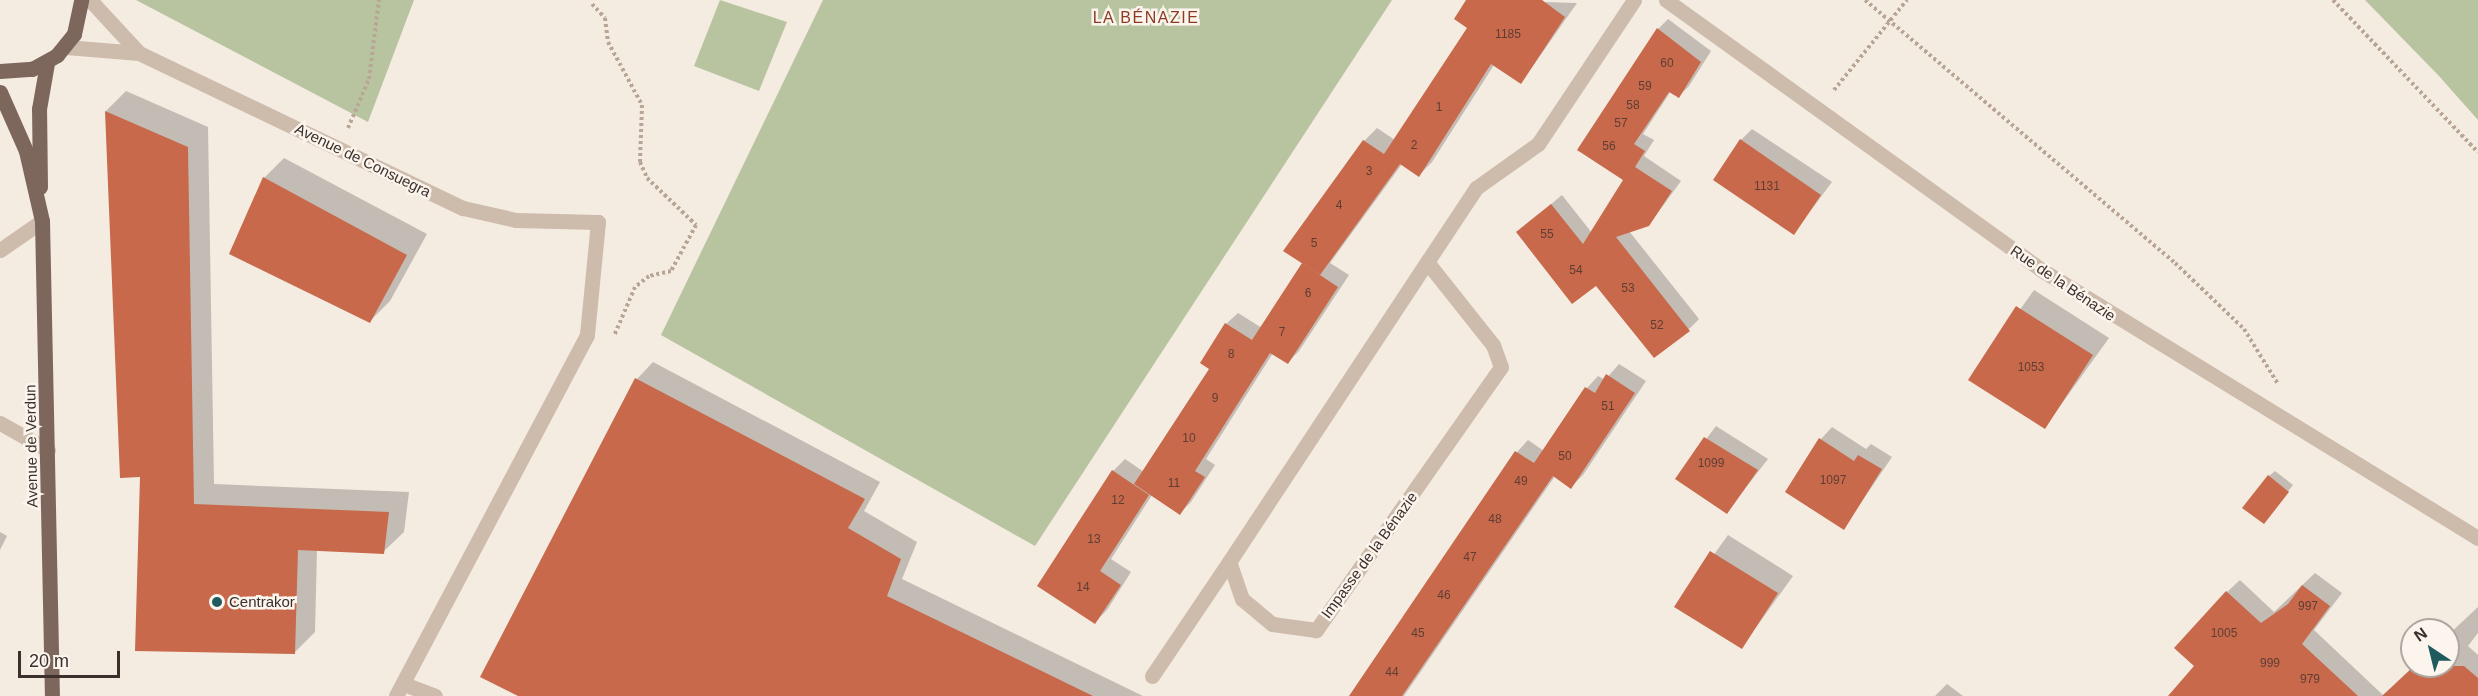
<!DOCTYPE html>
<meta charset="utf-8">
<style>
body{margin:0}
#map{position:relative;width:2478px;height:696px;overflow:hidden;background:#f4ebe1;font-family:Arial,sans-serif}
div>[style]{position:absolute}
.green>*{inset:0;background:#b8c4a0}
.shadow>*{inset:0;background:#0003}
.building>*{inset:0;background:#c8694b}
.path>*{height:4px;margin-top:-2px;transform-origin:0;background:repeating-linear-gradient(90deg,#b9a596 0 3px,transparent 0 6px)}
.minor>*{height:15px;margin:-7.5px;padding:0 7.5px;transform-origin:7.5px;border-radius:7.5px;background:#cdbbac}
.major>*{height:15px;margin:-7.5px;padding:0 7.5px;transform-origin:7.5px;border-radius:7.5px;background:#7d675c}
.dots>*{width:16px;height:16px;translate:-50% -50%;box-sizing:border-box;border:3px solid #fbf5ee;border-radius:50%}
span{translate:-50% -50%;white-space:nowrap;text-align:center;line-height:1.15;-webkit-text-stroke:5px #fbf5ee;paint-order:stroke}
.number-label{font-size:12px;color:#5e3e33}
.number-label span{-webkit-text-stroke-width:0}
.street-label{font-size:15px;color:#3b302b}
.poi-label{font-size:15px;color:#3b302b}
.left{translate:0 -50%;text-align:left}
.neighbourhood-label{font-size:16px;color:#8c3b22;letter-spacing:1.5px}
.north{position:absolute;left:2400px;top:618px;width:60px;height:60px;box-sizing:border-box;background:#fbf5ee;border:2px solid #aea6a0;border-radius:50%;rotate:325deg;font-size:16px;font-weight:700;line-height:24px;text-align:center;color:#3b302b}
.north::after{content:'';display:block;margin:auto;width:21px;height:27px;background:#1f5a5e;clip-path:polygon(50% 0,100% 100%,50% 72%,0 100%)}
.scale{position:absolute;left:18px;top:651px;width:102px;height:27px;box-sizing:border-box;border:3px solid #3b302b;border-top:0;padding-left:8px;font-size:18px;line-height:21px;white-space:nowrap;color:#3b302b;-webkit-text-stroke:4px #fbf5ee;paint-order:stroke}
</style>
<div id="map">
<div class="green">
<div style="clip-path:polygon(136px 0,414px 0,368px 122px)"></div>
<div style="clip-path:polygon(720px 0,787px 22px,759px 91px,694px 66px)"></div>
<div style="clip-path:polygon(823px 0,1392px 0,1035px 546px,661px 335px)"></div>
<div style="clip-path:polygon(2365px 0,2478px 0,2478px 120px,2439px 76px)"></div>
</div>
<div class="shadow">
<div style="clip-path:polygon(1468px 0,1577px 3px,1521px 83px,1494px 65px,1432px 162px,1419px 175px,1402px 164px,1330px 263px,1349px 275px,1299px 351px,1288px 362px,1273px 353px,1206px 459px,1215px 465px,1191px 502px,1180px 513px,1152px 495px,1111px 559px,1131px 572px,1107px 610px,1095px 622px,1039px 585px,1113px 471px,1125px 459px,1144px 472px,1211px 368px,1226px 324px,1238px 313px,1262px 328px,1303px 264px,1364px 141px,1377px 128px,1395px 140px,1470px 28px)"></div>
<div style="clip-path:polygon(1668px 19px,1711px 51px,1689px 86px,1679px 96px,1671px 91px,1643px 134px,1654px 140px,1644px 156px,1681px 181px,1649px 225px,1629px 231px,1699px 319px,1689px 329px,1518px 232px,1562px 195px,1592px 233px,1625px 180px,1658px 29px)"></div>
<div style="clip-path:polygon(126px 91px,208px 127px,214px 484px,409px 492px,404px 532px,383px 552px,317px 550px,315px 632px,295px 652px,142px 475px,122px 476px,106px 111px)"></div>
<div style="clip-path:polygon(1752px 129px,1832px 182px,1794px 233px,1741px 140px)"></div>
<div style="clip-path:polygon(284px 158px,427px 234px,390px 301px,370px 321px,264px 178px)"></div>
<div style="clip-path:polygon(2034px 290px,2109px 338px,2045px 427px,1970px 380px)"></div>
<div style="clip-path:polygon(653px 362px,880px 482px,864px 511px,917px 542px,902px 579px,1143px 696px,521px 696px,482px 676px,637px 379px)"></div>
<div style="clip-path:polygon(1619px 364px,1646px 381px,1583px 475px,1571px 487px,1555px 476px,1404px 696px,1351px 696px,1517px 452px,1528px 440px,1544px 451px,1587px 388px,1598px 376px,1605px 380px)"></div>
<div style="clip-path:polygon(1716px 426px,1768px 459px,1727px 512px,1677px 478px)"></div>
<div style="clip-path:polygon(1832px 427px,1866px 449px,1871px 444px,1892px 457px,1844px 528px,1821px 439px)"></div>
<div style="clip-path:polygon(2275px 471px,2293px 485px,2269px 516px,2269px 476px)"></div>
<div style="clip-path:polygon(0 532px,7px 536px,0 550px)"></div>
<div style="clip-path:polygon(1728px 535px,1793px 576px,1742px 647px,1677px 606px)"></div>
<div style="clip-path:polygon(2315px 573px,2342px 593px,2314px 630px,2384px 696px,2170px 696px,2195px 665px,2227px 592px,2240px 580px,2274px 612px)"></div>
<div style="clip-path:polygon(2478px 607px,2478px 633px,2468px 646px,2478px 655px,2478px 696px,2384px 696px,2416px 666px,2448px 666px,2448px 635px)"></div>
<div style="clip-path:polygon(1947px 684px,1963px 696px,1935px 696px)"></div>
</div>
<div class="building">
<div style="clip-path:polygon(1466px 0,1542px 0,1565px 17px,1521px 84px,1491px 64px,1419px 177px,1400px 164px,1320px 275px,1283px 251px,1363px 140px,1384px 154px,1467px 28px,1454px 19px)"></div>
<div style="clip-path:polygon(1657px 28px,1701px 62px,1679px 98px,1669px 92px,1634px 144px,1645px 151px,1635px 167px,1672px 191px,1649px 226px,1616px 237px,1690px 331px,1654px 358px,1596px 286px,1572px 304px,1516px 232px,1551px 204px,1583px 244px,1623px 180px,1577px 150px)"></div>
<div style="clip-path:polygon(105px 111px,188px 147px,194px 504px,389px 512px,384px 554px,298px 550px,295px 654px,135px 651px,140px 477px,120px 478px)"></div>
<div style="clip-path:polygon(1740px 139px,1821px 195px,1794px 235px,1713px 180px)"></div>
<div style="clip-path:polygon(263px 177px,407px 255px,370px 323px,229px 254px)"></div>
<div style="clip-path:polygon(1302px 263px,1338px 287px,1288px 364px,1270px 353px,1195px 471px,1205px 477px,1180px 515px,1134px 484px,1209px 369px,1200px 363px,1225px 323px,1252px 340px)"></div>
<div style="clip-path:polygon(2016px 306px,2093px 355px,2045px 429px,1968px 380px)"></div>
<div style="clip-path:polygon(1606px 374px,1635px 393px,1571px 489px,1553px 476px,1402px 696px,1349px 696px,1515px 451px,1534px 463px,1585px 387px,1595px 393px)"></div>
<div style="clip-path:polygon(635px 378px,865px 499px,848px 528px,901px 559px,887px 596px,1093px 696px,518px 696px,480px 677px)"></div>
<div style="clip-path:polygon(1704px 437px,1758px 470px,1727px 514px,1675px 479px)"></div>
<div style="clip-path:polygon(1819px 438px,1854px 461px,1858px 455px,1882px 469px,1844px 530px,1785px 492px)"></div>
<div style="clip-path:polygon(1112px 470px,1149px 495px,1100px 571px,1121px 585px,1095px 624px,1037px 586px)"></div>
<div style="clip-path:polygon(2268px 475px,2289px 492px,2264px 524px,2242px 508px)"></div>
<div style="clip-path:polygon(1710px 551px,1778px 593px,1742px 649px,1674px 607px)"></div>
<div style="clip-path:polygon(2302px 585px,2330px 606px,2302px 644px,2358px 696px,2168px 696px,2194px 666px,2174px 648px,2226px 591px,2261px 623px,2288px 604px)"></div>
<div style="clip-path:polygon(2414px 666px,2464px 666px,2478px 678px,2478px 696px,2382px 696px)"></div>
</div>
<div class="path">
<div style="left:1865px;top:0;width:407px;rotate:40.3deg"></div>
<div style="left:2175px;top:263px;width:95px;rotate:43.7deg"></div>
<div style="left:2244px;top:329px;width:65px;rotate:58.3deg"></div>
<div style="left:2333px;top:0;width:210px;rotate:46.4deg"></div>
<div style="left:592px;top:4px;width:19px;rotate:47deg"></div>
<div style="left:605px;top:18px;width:24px;rotate:83deg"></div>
<div style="left:608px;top:42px;width:72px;rotate:61.6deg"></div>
<div style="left:642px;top:105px;width:57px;rotate:92deg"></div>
<div style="left:640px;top:162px;width:17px;rotate:66deg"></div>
<div style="left:647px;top:178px;width:68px;rotate:43.8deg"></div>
<div style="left:696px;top:225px;width:52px;rotate:118.5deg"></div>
<div style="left:671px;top:271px;width:23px;rotate:167deg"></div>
<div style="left:649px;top:276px;width:18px;rotate:142deg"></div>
<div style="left:635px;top:287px;width:53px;rotate:113.2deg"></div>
<div style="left:1834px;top:90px;width:116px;rotate:-51deg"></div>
<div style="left:348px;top:128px;width:53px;rotate:-66.8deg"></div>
<div style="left:369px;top:79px;width:80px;rotate:-82.8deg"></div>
</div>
<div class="minor">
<div style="left:90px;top:0;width:72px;rotate:47.2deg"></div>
<div style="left:139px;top:53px;width:359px;rotate:25.6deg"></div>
<div style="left:463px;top:208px;width:54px;rotate:12.8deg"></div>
<div style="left:516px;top:220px;width:82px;rotate:1.4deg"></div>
<div style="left:598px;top:222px;width:114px;rotate:95.6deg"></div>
<div style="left:587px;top:335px;width:408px;rotate:117.9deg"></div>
<div style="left:1666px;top:0;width:461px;rotate:35.7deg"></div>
<div style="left:2040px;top:269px;width:514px;rotate:31.56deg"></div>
<div style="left:66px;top:47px;width:73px;rotate:4.7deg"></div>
<div style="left:0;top:250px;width:51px;rotate:-34.6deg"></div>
<div style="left:1427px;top:262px;width:106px;rotate:51.5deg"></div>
<div style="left:1493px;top:345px;width:23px;rotate:70deg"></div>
<div style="left:1501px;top:367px;width:322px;rotate:125.1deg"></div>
<div style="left:1316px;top:630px;width:44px;rotate:-172.2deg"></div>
<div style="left:1272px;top:624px;width:39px;rotate:-140deg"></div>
<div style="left:1242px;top:599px;width:39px;rotate:-109deg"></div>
<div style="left:1229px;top:562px;width:359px;rotate:-56.6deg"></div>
<div style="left:1427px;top:262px;width:89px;rotate:-56.5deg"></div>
<div style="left:1476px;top:188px;width:76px;rotate:-35.4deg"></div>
<div style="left:1538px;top:144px;width:173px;rotate:-56.3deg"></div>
<div style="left:0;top:423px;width:55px;rotate:29.4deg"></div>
<div style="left:1152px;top:676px;width:138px;rotate:-56deg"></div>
<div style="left:404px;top:684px;width:33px;rotate:21deg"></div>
</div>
<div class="major">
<div style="left:0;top:71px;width:32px;rotate:-4deg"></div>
<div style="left:32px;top:69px;width:29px;rotate:-29deg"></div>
<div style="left:57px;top:55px;width:27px;rotate:-51deg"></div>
<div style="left:74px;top:34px;width:35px;rotate:-78deg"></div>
<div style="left:0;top:92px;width:64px;rotate:66.2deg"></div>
<div style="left:26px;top:151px;width:72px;rotate:77.1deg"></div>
<div style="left:42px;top:221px;width:475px;rotate:88.8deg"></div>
<div style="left:40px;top:187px;width:78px;rotate:-90.7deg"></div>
<div style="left:39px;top:109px;width:47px;rotate:-80.1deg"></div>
</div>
<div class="dots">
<div style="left:217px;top:602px;background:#1f5a5e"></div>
</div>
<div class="number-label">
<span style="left:1508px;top:35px">1185</span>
<span style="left:1667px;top:64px">60</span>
<span style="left:1645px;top:87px">59</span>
<span style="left:1633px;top:106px">58</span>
<span style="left:1439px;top:108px">1</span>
<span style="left:1621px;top:124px">57</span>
<span style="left:1414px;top:146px">2</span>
<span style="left:1609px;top:147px">56</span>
<span style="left:1369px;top:172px">3</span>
<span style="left:1767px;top:187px">1131</span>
<span style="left:1339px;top:206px">4</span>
<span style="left:1547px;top:235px">55</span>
<span style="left:1314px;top:244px">5</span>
<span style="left:1576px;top:271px">54</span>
<span style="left:1628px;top:289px">53</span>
<span style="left:1308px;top:294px">6</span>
<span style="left:1657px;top:326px">52</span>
<span style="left:1282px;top:333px">7</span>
<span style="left:1231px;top:355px">8</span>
<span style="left:2031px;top:368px">1053</span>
<span style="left:1215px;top:399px">9</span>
<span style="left:1608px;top:407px">51</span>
<span style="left:1189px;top:439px">10</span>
<span style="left:1565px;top:457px">50</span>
<span style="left:1711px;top:464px">1099</span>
<span style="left:1833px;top:481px">1097</span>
<span style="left:1521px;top:482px">49</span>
<span style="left:1174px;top:484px">11</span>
<span style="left:1118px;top:501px">12</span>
<span style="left:1495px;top:520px">48</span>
<span style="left:1094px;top:540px">13</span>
<span style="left:1470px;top:558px">47</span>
<span style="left:1083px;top:588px">14</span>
<span style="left:1444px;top:596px">46</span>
<span style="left:2308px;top:607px">997</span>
<span style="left:1418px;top:634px">45</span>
<span style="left:2224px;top:634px">1005</span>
<span style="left:2270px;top:664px">999</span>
<span style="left:1392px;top:673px">44</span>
<span style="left:2310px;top:680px">979</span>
</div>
<div class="street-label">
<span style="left:363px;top:160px;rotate:26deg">Avenue de Consuegra</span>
<span style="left:2063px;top:283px;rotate:34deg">Rue de la Bénazie</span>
<span style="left:31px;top:446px;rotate:-91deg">Avenue de Verdun</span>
<span style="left:1369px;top:555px;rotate:-54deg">Impasse de la Bénazie</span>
</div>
<div class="poi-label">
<span class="left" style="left:229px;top:602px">Centrakor</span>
</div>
<div class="neighbourhood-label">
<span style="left:1146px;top:18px">LA BÉNAZIE</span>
</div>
<div class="north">N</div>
<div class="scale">20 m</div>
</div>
